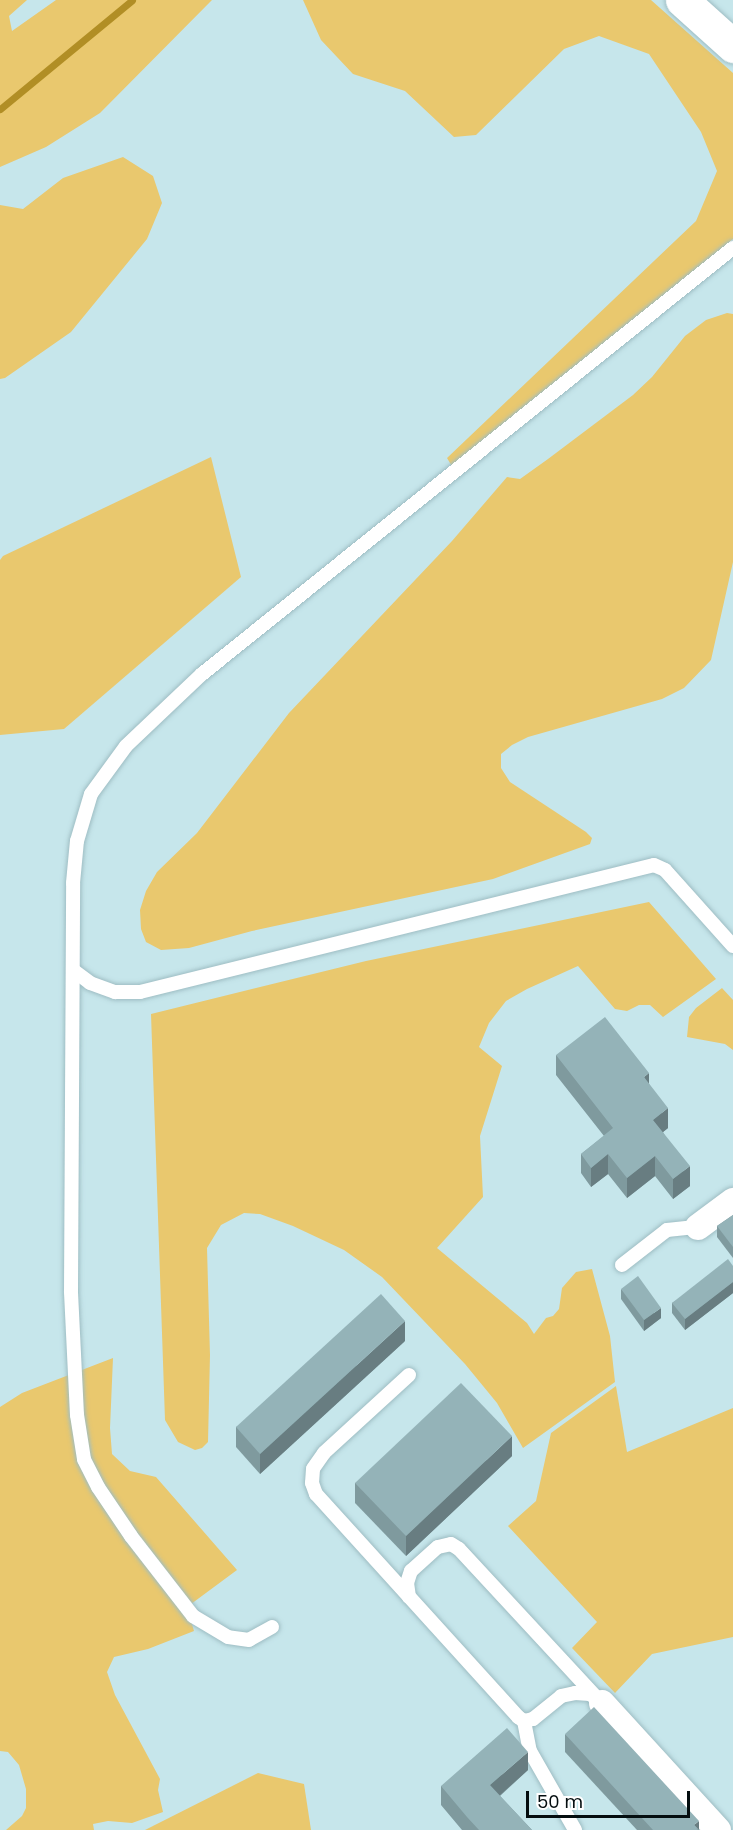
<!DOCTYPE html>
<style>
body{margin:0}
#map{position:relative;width:733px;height:1830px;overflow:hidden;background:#c6e6eb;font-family:Poppins,sans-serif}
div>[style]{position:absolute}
.green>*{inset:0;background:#e9c86e}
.stream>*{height:7px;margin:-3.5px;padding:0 3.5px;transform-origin:3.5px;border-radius:3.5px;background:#b18e25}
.roads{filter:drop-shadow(0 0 2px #9ebdc3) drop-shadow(0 0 2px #9ebdc3)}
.lane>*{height:14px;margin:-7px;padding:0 7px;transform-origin:7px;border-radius:7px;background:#fff}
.street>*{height:26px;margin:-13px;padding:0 13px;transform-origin:13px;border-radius:13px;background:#fff}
.highway>*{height:33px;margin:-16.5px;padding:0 16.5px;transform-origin:16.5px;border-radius:16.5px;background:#fff}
.wall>*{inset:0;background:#7f9a9e}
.shaded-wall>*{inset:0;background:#687d81}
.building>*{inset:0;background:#94b3b8}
span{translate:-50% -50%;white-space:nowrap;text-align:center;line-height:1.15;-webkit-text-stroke:4.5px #fff;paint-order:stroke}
.scale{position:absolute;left:526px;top:1791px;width:164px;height:27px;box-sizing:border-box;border:3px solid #040d0f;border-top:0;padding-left:8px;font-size:18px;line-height:21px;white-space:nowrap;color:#040d0f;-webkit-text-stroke:4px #fff;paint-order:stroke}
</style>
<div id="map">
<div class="green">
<div style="clip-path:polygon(0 0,27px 0,9px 16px,12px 31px,56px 0,212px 0,100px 113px,46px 147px,0 167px)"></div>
<div style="clip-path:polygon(303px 0,651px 0,733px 73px,733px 239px,453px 468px,447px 458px,696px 221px,717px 171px,701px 132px,649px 54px,599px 36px,564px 49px,476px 135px,454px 137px,405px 91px,353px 74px,321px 40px)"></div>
<div style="clip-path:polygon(123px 157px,153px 176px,162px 203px,147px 239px,71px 332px,5px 378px,0 379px,0 205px,23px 209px,63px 178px)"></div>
<div style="clip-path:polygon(727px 313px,733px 314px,733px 562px,711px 660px,684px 688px,662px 699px,528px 737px,512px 745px,501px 754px,501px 768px,510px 782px,586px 832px,592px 838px,590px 844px,493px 879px,252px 931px,189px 948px,161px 950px,146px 942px,141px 929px,140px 910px,146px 891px,157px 872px,197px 833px,289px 713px,452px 541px,507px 477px,520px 479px,548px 459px,633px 395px,652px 377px,685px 336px,706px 320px)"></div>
<div style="clip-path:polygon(211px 457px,241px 577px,64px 729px,0 735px,0 560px,3px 556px)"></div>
<div style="clip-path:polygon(649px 902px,716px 979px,663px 1017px,650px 1005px,639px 1005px,627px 1011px,615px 1009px,578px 966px,527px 989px,506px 1001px,489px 1023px,479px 1047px,502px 1066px,480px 1136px,483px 1197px,437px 1248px,527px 1323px,534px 1334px,546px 1318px,553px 1316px,559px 1309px,562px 1288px,576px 1272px,592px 1269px,610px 1336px,615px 1382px,523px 1448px,497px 1403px,465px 1364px,382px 1277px,344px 1250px,293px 1226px,260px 1214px,244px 1213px,221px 1225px,207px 1248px,210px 1355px,208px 1442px,202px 1448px,195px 1450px,178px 1442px,165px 1420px,151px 1014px,366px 961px)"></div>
<div style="clip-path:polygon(722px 988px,733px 1000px,733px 1050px,725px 1044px,687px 1037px,689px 1017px,696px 1008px)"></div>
<div style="clip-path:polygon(113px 1358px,110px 1428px,112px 1454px,130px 1471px,156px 1477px,237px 1570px,187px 1607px,194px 1631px,148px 1649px,114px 1657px,107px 1672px,115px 1695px,160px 1779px,158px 1790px,163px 1812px,132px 1823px,108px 1821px,93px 1824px,94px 1830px,6px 1830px,22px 1816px,26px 1808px,26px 1789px,19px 1765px,8px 1752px,0 1751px,0 1407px,22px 1393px)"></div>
<div style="clip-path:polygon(616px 1386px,627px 1452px,733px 1408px,733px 1637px,652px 1654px,615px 1693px,572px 1648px,597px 1622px,508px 1526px,536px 1501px,551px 1433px)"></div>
<div style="clip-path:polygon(258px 1773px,304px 1784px,311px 1830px,145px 1830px)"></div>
</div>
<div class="stream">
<div style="left:0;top:109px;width:171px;rotate:-39.5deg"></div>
</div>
<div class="roads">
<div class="lane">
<div style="left:73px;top:970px;width:21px;rotate:37deg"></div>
<div style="left:90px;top:983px;width:27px;rotate:20deg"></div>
<div style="left:115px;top:992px;width:25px"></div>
<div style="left:140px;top:992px;width:529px;rotate:-13.88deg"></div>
<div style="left:654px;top:865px;width:12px;rotate:24deg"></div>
<div style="left:665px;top:870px;width:102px;rotate:48.2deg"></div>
<div style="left:622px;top:1265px;width:57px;rotate:-37.9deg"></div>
<div style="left:667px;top:1230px;width:31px;rotate:-6deg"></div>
<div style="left:409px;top:1375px;width:115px;rotate:137.5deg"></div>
<div style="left:324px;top:1453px;width:19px;rotate:125deg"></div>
<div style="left:313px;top:1469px;width:14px;rotate:94deg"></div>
<div style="left:312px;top:1483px;width:12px;rotate:70deg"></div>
<div style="left:316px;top:1494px;width:301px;rotate:47.8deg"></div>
<div style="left:518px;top:1717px;width:7px;rotate:34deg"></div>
<div style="left:524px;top:1721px;width:9px;rotate:-13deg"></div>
<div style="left:533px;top:1719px;width:36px;rotate:-39deg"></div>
<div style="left:561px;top:1696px;width:14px;rotate:-12deg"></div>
<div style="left:575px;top:1693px;width:15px;rotate:4deg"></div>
<div style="left:590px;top:1694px;width:15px;rotate:37deg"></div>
<div style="left:409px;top:1597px;width:14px;rotate:-98deg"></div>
<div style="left:407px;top:1583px;width:13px;rotate:-72deg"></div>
<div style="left:411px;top:1571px;width:36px;rotate:-42deg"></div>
<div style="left:438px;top:1547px;width:13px;rotate:-13deg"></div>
<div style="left:451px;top:1544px;width:9px;rotate:32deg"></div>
<div style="left:459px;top:1549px;width:202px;rotate:47.2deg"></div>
<div style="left:272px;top:1627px;width:26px;rotate:151deg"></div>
<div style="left:249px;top:1640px;width:21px;rotate:-172deg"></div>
<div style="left:228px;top:1637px;width:41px;rotate:-149deg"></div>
<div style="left:193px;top:1616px;width:101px;rotate:-127.8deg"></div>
<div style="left:131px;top:1536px;width:59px;rotate:-124deg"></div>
<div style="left:98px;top:1487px;width:31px;rotate:-117deg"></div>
<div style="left:84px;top:1459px;width:45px;rotate:-99deg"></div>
<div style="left:77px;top:1415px;width:124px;rotate:-92.8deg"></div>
<div style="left:71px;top:1291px;width:408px;rotate:-89.7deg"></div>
<div style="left:73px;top:883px;width:42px;rotate:-84.6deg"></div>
<div style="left:77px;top:841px;width:49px;rotate:-73.4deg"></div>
<div style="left:91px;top:794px;width:59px;rotate:-53.9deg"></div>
<div style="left:126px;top:746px;width:105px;rotate:-43.5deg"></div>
<div style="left:202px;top:674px;width:681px;rotate:-38.74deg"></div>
<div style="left:524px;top:1721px;width:31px;rotate:79deg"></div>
<div style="left:530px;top:1751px;width:91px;rotate:60.3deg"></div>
</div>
<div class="street">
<div style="left:698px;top:1227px;width:44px;rotate:-36.6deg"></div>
<div style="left:602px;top:1703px;width:172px;rotate:47.6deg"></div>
</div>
<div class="highway">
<div style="left:682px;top:0;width:69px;rotate:42deg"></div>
</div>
</div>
<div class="wall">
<div style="clip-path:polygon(556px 1055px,649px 1084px,668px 1128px,663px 1132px,690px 1186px,673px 1199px,655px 1176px,627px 1198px,608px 1174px,591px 1187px,581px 1173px,581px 1154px,604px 1136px,556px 1075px)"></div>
<div style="clip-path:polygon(733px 1215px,733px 1258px,717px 1237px,717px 1226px)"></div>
<div style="clip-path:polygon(733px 1266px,733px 1293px,685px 1330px,672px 1313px,672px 1303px)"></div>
<div style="clip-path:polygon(621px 1289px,661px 1318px,644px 1331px,621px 1299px)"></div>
<div style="clip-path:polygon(405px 1341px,260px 1474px,236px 1447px,236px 1427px)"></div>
<div style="clip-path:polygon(512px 1456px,406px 1556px,355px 1503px,355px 1483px)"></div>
<div style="clip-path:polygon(565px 1734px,699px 1830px,637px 1830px,565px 1752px)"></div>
<div style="clip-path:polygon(528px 1770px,500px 1796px,532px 1830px,462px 1830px,441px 1805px,441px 1786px)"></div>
</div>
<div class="shaded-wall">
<div style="clip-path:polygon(649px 1073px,649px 1093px,644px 1077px)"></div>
<div style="clip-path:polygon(668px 1108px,668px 1128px,653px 1140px,653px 1120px)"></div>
<div style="clip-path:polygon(608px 1154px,608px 1174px,591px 1187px,591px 1168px)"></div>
<div style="clip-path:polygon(655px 1156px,655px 1176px,627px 1198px,627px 1178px)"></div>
<div style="clip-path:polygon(690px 1166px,690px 1186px,673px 1199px,673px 1179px)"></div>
<div style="clip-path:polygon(733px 1282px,733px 1293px,685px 1330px,685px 1319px)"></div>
<div style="clip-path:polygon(661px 1308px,661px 1318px,644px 1331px,644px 1320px)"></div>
<div style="clip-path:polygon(405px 1321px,405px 1341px,260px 1474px,260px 1454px)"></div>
<div style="clip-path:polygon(512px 1436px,512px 1456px,406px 1556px,406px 1536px)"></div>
<div style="clip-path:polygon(528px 1752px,528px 1770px,490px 1804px,490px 1785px)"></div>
<div style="clip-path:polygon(699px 1821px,699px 1830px,694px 1825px)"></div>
</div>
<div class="building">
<div style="clip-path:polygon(605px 1017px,649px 1073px,644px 1077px,668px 1108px,653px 1120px,690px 1166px,673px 1179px,655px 1156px,627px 1178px,608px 1154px,591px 1168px,581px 1154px,613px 1128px,556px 1055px)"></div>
<div style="clip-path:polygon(733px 1215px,733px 1247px,717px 1226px)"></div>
<div style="clip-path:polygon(728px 1259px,733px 1266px,733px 1282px,685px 1319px,672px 1303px)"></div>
<div style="clip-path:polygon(638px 1276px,661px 1308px,644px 1320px,621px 1289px)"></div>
<div style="clip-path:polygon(381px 1294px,405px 1321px,260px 1454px,236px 1427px)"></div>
<div style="clip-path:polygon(461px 1383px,512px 1436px,406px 1536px,355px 1483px)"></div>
<div style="clip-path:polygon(594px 1707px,699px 1821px,694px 1825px,698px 1830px,653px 1830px,565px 1734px)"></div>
<div style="clip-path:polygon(507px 1728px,528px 1752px,490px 1785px,532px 1830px,479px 1830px,467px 1817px,441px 1786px)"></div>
</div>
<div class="scale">50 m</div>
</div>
